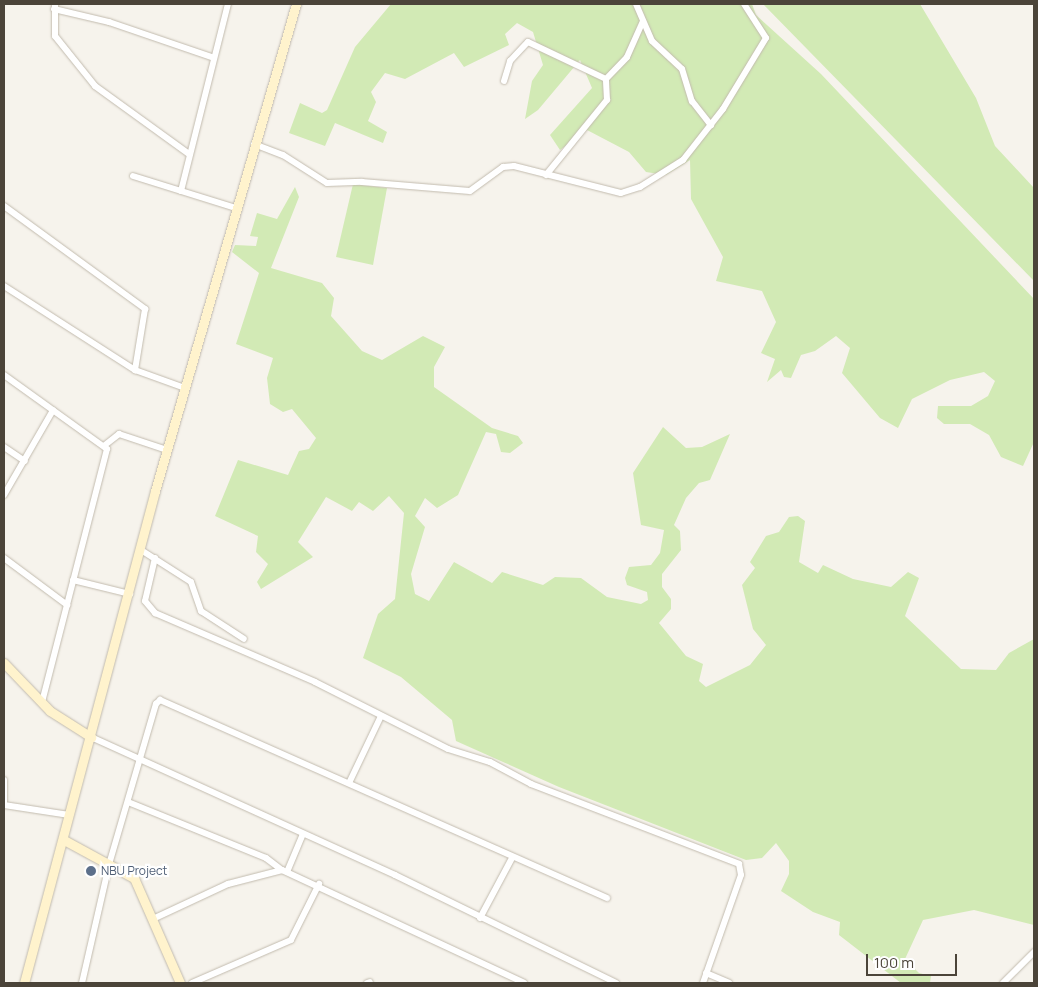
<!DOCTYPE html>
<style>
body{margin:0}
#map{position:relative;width:1038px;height:987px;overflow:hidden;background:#f6f3ec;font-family:Manrope,sans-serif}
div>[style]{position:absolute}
.green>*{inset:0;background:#d2eab5}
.roads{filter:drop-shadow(0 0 1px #c2bbae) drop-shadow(0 0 1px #c2bbae)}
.street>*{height:6px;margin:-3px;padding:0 3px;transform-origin:3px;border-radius:3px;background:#fff}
.secondary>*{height:9px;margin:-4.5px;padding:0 4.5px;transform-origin:4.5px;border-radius:4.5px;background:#fff3cd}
.dots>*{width:14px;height:14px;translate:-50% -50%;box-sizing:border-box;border:2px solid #fff;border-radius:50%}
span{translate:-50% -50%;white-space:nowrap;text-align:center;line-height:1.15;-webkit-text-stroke:4.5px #fff;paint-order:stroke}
.service-label{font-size:12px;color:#4e5e75}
.left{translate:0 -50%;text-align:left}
.frame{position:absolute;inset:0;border:5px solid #4b4439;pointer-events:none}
.scale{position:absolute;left:866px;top:954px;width:91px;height:22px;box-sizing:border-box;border:2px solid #4b4439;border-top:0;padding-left:6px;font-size:15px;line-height:18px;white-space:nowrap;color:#4b4439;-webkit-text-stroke:4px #fff;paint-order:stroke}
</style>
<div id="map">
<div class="green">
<div style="clip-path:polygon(391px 4px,752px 4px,756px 15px,821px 74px,1034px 299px,1034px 442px,1023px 466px,1001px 457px,989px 435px,970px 424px,944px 424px,937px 418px,938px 406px,971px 406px,988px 396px,995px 381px,984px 372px,950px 380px,912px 399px,898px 428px,880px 418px,842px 373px,850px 348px,836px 336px,815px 351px,801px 355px,791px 378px,784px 377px,781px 370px,767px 382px,775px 359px,761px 353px,776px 322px,762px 291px,716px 281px,723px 257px,691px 199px,690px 160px,666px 175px,646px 172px,629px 152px,587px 130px,560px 150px,550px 135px,592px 88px,580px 60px,538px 110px,525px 119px,532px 81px,543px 65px,533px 32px,517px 23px,505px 34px,509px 45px,464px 67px,454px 53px,405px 79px,385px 73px,371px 92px,376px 102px,368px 121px,387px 132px,383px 143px,335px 123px,325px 146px,289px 133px,300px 103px,322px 113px,327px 110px,355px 47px)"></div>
<div style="clip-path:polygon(763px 4px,920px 4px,976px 98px,995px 146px,1034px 188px,1034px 281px)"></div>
<div style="clip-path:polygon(353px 184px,387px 188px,373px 265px,336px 257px)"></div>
<div style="clip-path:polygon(295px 187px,299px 197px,271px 268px,322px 283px,334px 298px,331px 316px,362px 351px,382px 360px,423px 336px,445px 347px,434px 367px,434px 387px,492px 428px,518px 436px,523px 443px,510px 453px,501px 452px,496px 434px,486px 432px,458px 495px,437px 508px,425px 498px,415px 516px,425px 527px,411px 574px,415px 594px,429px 601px,454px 562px,492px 583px,502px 572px,543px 585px,555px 577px,581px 578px,607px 597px,641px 604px,648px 600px,647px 592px,627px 585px,625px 578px,629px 567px,651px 565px,660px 553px,664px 530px,641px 525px,633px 473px,663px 427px,686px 448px,702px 447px,730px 434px,710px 480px,699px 483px,686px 498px,674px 525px,680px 531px,681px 550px,662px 574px,662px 587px,671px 599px,671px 609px,659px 623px,686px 656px,703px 664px,699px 681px,706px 687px,750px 665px,766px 645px,753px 629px,742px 585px,755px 568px,750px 562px,766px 536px,779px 532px,789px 517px,798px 516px,805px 521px,799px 562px,818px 573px,823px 565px,853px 579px,891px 587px,908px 572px,919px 578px,905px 616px,961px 669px,996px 670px,1009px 653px,1034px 639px,1034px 925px,974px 910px,923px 920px,905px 959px,919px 973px,931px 976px,930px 983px,901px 983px,839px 935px,840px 922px,813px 912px,781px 891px,789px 874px,789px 861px,776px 843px,762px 858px,746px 860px,559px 787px,456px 741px,452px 720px,401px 677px,363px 658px,378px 614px,395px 599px,404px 513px,389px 496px,373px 511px,359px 502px,352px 511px,326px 497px,298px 542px,313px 557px,261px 589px,257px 582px,268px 564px,256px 552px,258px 536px,215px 516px,238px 460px,288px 475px,299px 451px,309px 449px,316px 438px,292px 409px,283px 412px,270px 404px,267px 378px,273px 358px,236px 344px,259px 273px,232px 252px,235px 245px,256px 246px,258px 237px,250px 236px,257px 213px,277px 219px)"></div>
</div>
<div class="roads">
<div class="street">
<div style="left:55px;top:4px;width:32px;rotate:90deg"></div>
<div style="left:55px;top:36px;width:64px;rotate:51.3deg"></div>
<div style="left:95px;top:86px;width:116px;rotate:35.9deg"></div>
<div style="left:636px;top:4px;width:40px;rotate:66.6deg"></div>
<div style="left:652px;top:41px;width:41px;rotate:43deg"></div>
<div style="left:682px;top:69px;width:34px;rotate:73deg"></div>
<div style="left:692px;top:101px;width:31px;rotate:52deg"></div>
<div style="left:54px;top:9px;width:57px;rotate:13.3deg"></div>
<div style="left:109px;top:22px;width:111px;rotate:18.9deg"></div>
<div style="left:504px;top:81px;width:21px;rotate:-73deg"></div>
<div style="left:510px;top:61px;width:26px;rotate:-47deg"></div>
<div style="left:528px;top:42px;width:86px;rotate:25.4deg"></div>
<div style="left:254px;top:144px;width:31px;rotate:21deg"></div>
<div style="left:283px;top:155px;width:52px;rotate:32.5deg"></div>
<div style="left:327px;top:183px;width:35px;rotate:-2deg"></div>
<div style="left:362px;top:182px;width:108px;rotate:4.8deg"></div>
<div style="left:470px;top:191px;width:41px;rotate:-36deg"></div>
<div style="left:503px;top:167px;width:11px;rotate:-5deg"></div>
<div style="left:514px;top:166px;width:110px;rotate:14.2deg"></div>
<div style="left:621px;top:193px;width:20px;rotate:-18deg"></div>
<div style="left:640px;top:187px;width:51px;rotate:-32.1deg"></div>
<div style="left:683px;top:160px;width:65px;rotate:-51.9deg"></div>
<div style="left:723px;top:109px;width:83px;rotate:-58.8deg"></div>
<div style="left:766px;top:38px;width:40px;rotate:-122.9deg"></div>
<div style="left:546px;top:175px;width:97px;rotate:-50.9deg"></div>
<div style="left:607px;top:100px;width:21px;rotate:-93deg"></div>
<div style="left:606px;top:79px;width:30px;rotate:-46deg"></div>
<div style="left:627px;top:57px;width:39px;rotate:-66deg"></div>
<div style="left:133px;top:176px;width:108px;rotate:17.3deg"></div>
<div style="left:181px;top:191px;width:193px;rotate:-75.9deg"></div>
<div style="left:4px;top:206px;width:175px;rotate:36.1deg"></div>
<div style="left:145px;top:309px;width:62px;rotate:99.3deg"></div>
<div style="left:4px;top:286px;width:156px;rotate:32.7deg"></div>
<div style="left:135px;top:370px;width:53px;rotate:19.8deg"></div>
<div style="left:4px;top:375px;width:127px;rotate:35.7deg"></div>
<div style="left:107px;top:449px;width:262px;rotate:104.4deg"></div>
<div style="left:105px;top:445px;width:18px;rotate:-38deg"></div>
<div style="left:119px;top:434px;width:51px;rotate:18.4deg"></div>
<div style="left:4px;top:447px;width:25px;rotate:34deg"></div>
<div style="left:4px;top:495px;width:98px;rotate:-60deg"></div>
<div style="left:141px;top:550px;width:59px;rotate:32.6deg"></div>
<div style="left:191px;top:582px;width:31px;rotate:71deg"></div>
<div style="left:201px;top:611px;width:51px;rotate:33.1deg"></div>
<div style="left:4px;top:558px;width:79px;rotate:36.7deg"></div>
<div style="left:155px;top:558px;width:44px;rotate:103.1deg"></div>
<div style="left:145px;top:601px;width:16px;rotate:50deg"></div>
<div style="left:155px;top:613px;width:174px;rotate:23.3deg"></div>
<div style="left:315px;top:682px;width:149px;rotate:26.7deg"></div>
<div style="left:448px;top:749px;width:44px;rotate:17.2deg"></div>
<div style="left:490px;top:762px;width:47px;rotate:28.2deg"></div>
<div style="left:531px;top:784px;width:223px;rotate:21deg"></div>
<div style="left:739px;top:864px;width:11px;rotate:80deg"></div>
<div style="left:741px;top:875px;width:114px;rotate:109.4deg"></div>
<div style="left:73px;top:580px;width:59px;rotate:13.8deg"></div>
<div style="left:91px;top:737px;width:334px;rotate:24.4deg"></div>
<div style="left:395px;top:875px;width:246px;rotate:26deg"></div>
<div style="left:4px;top:780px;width:24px;rotate:90deg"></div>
<div style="left:350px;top:781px;width:72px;rotate:-64.5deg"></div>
<div style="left:128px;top:802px;width:149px;rotate:22.1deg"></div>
<div style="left:266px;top:858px;width:20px;rotate:37deg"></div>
<div style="left:4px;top:805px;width:66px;rotate:8.7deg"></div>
<div style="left:287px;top:872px;width:41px;rotate:-67.2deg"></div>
<div style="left:155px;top:918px;width:81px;rotate:-25deg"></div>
<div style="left:228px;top:884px;width:56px;rotate:-14.5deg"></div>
<div style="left:282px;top:870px;width:267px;rotate:25deg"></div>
<div style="left:480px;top:918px;width:68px;rotate:-61.9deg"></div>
<div style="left:706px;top:973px;width:25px;rotate:23deg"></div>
<div style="left:82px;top:983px;width:125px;rotate:-77.1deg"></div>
<div style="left:110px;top:861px;width:164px;rotate:-73.7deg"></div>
<div style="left:156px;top:704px;width:6px;rotate:-45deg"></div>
<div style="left:160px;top:700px;width:489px;rotate:23.9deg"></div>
<div style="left:192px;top:983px;width:108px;rotate:-23.5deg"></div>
<div style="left:291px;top:940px;width:63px;rotate:-63.4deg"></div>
<div style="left:367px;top:983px;width:3px;rotate:-18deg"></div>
<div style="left:1003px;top:983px;width:44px;rotate:-45deg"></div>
</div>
<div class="secondary">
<div style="left:4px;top:663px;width:66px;rotate:46.2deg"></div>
<div style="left:50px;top:711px;width:49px;rotate:32.4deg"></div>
<div style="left:64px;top:840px;width:80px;rotate:28.5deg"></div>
<div style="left:134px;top:878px;width:115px;rotate:66.3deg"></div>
<div style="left:24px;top:983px;width:509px;rotate:-75.09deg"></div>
<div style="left:155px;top:491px;width:507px;rotate:-73.85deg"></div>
</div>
</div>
<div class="dots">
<div style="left:91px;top:871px;background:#5c6f8a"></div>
</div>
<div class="service-label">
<span class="left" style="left:101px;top:871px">NBU Project</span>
</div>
<div class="frame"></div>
<div class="scale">100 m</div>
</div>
